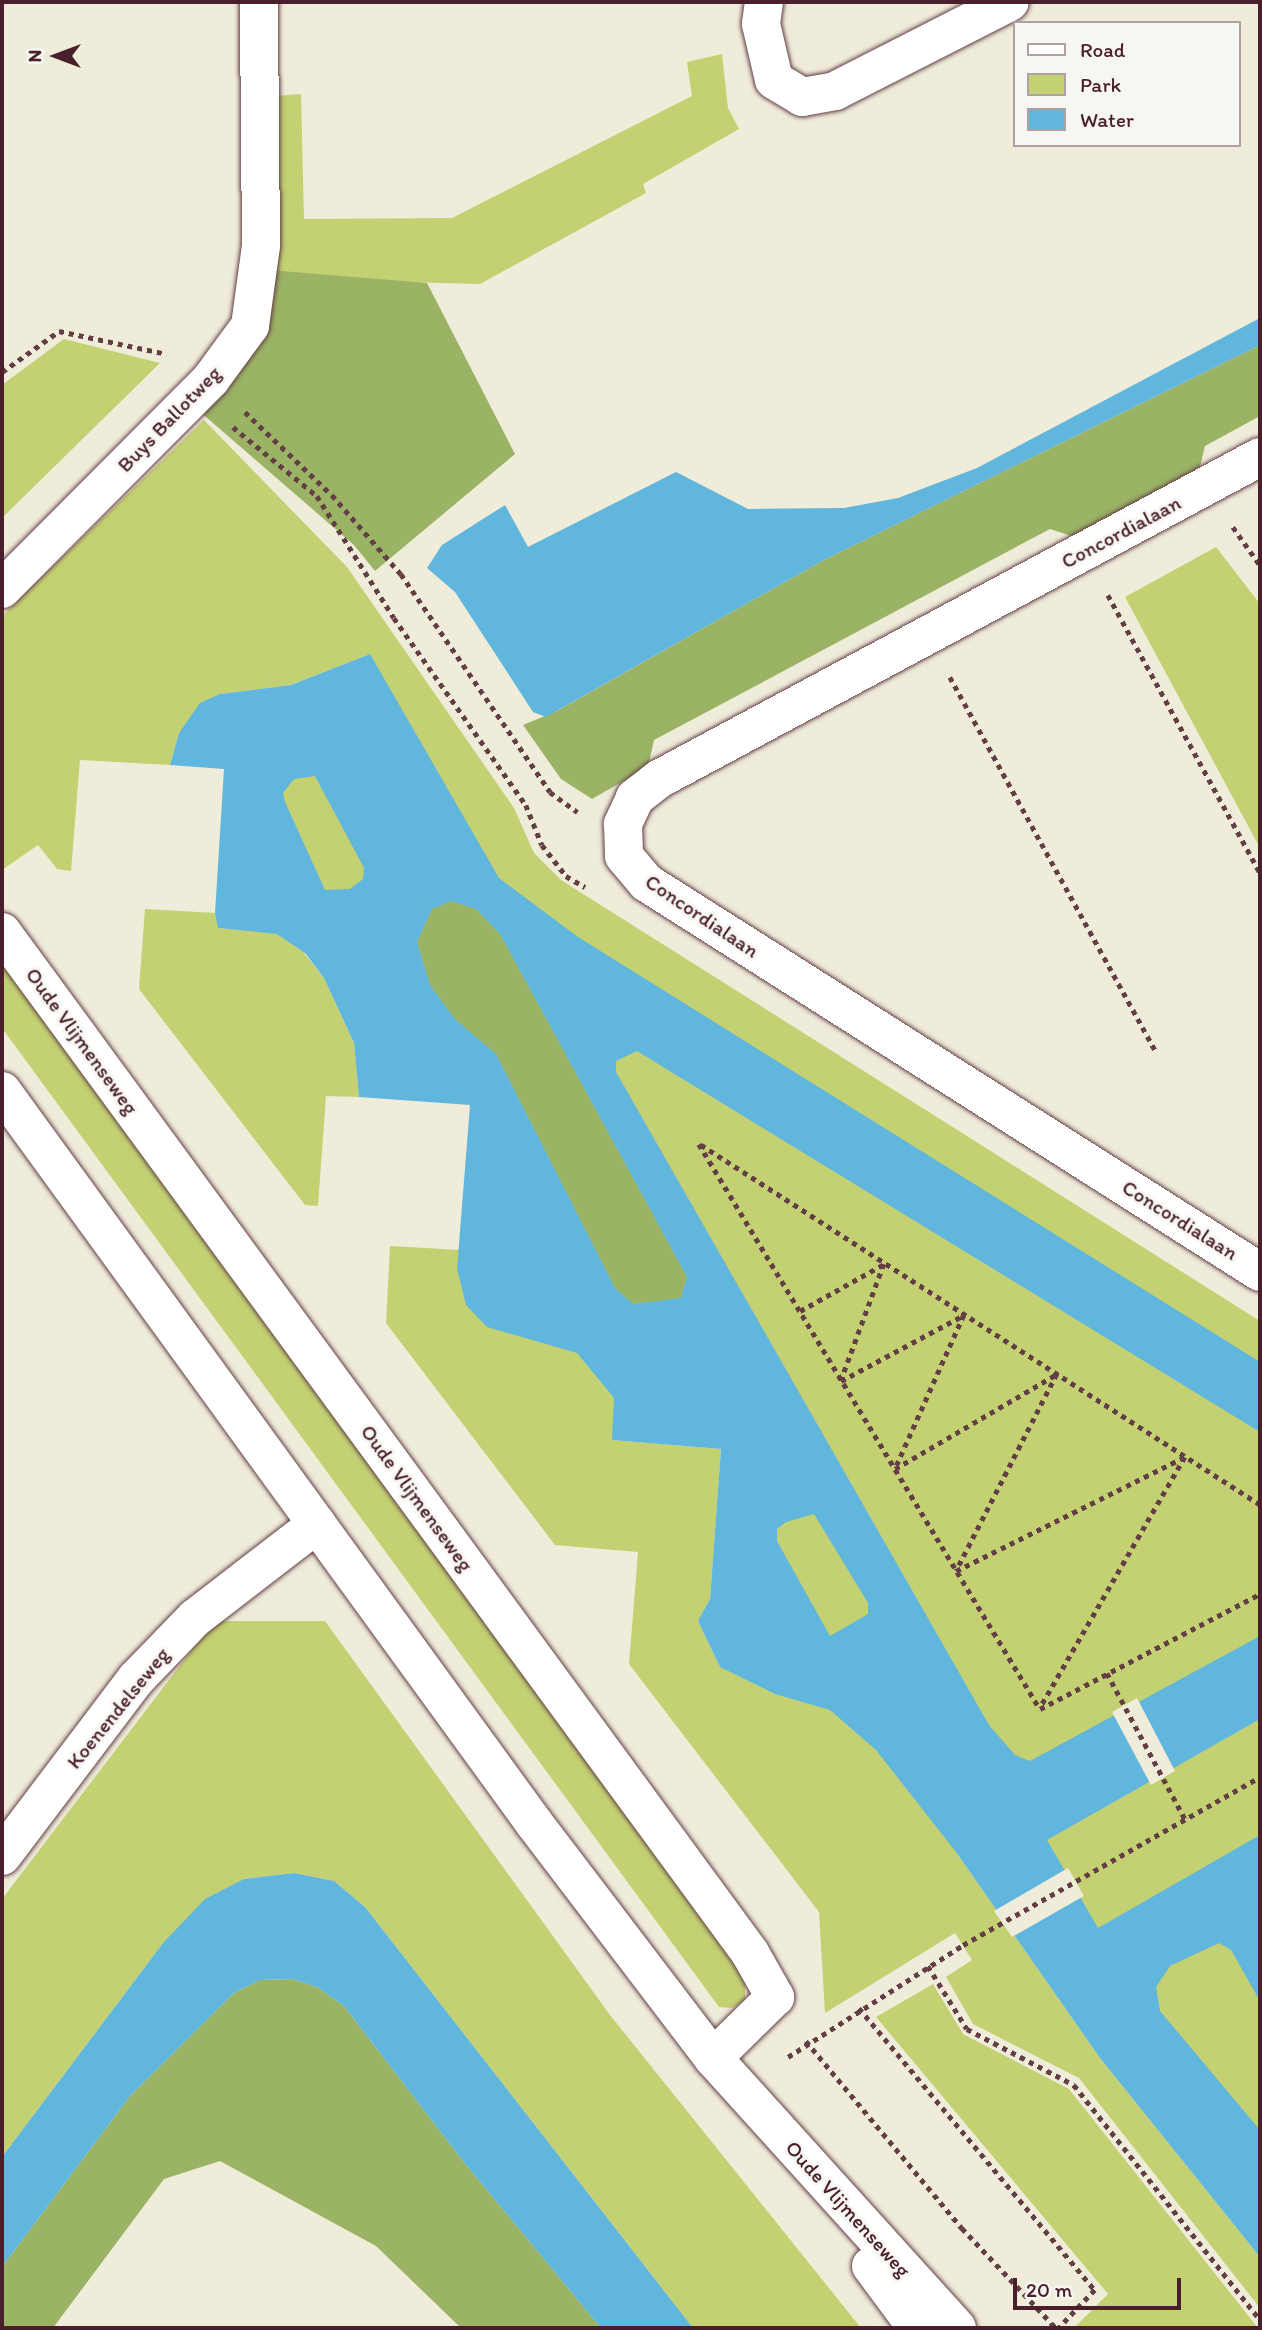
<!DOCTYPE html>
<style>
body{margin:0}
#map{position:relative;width:1262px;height:2330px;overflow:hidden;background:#efecda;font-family:Itim,sans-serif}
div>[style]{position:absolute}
.green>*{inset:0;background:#c3d173}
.forest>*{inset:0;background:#9ab365}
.water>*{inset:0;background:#61b6dd}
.pier>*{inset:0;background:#efecda}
.path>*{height:4.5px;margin-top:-2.25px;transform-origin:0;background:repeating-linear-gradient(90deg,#633e45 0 5px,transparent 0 10px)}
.roads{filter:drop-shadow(0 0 2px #633e45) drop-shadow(0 0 2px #633e45)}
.minor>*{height:38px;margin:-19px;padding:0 19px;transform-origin:19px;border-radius:19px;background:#fff}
.tertiary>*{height:38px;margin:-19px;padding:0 19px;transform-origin:19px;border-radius:19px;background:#fff}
span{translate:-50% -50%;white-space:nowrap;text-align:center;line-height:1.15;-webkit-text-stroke:6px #f6f6f2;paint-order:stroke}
.street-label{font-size:21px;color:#4a1f2b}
.frame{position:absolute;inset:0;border:4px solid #4a1f2b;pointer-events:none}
.legend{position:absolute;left:1013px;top:21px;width:228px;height:126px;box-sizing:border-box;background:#f6f6f2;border:2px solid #b1a0a2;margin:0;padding:9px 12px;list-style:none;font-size:21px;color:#4a1f2b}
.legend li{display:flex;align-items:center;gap:14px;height:35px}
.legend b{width:35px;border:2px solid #b1a0a2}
.north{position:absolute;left:21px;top:21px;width:70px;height:70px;-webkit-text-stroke:5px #f6f6f2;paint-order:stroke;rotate:270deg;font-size:19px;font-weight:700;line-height:28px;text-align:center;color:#4a1f2b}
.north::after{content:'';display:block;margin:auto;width:24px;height:32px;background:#4a1f2b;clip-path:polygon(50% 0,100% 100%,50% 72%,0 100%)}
.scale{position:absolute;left:1013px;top:2278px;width:168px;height:32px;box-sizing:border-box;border:4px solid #4a1f2b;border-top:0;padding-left:9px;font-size:21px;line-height:24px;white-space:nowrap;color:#4a1f2b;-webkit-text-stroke:5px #f6f6f2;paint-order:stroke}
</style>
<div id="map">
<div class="green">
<div style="clip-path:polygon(722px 54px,728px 108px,739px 129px,643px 184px,646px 193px,480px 284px,361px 281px,277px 272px,273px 96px,301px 94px,304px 219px,452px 218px,692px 96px,687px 62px)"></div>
<div style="clip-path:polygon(64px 339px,160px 363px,2px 518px,2px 385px)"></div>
<div style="clip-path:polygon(evenodd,204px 420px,347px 567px,514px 808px,534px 853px,561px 880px,1260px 1321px,1260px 2213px,956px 1852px,1100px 2058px,1260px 2257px,1260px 2308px,1079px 2078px,973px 2024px,946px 1977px,972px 1960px,955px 1933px,825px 2013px,819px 1912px,629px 1664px,638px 1552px,555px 1545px,386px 1323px,390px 1246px,461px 1250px,457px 1269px,524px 1337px,558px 1347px,510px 1092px,355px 967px,304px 953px,324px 978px,354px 1043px,359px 1097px,326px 1096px,318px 1206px,305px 1205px,139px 989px,145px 909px,215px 913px,219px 928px,275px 933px,269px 738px,370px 654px,291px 685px,220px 694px,179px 733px,170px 765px,80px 760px,71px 871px,57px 869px,38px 845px,2px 870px,2px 616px,204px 420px,598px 1378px,776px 1440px,720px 1667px,698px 1621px,710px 1599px,721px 1449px,613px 1440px,614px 1398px,598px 1378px)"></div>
<div style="clip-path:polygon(1216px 547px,1260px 604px,1260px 848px,1125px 597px)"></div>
<div style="clip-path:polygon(2px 962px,745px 1971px,745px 2000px,732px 2008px,719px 2007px,2px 1028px)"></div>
<div style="clip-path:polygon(214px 1621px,325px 1621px,610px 2015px,861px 2328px,693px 2328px,365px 1907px,334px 1881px,294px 1873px,244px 1879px,163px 1943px,2px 2157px,2px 1899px)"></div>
<div style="clip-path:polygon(933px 1984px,963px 2034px,1069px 2089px,1258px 2328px,1074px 2328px,1108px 2294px,876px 2017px)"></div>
</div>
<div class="forest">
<div style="clip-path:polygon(257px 269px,427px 283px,515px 454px,375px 571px,354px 545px,184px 398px,247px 316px)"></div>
<div style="clip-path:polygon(1260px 345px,1260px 416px,1205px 446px,1198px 475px,1078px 538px,1050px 529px,654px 740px,648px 767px,592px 799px,561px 779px,523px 725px,557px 711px,822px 561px)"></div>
<div style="clip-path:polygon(451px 901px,476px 909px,500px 934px,687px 1277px,681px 1298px,633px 1304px,615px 1288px,496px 1054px,455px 1019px,430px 985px,417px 942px,432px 909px)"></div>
<div style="clip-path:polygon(292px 1979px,317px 1987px,344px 2006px,463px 2161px,601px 2328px,461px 2328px,376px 2246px,220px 2161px,164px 2179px,53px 2328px,2px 2328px,2px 2267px,130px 2096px,234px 1993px,260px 1980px)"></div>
</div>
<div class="water">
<div style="clip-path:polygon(1260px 318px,1260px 345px,822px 561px,546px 717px,533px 712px,455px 592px,427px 568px,442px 545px,505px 505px,528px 547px,676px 472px,748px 509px,844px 508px,898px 498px,977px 468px)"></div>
<div style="clip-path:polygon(evenodd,370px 654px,499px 878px,578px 937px,1260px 1362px,1260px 1432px,637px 1051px,616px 1061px,616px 1072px,989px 1725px,1015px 1755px,1030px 1761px,1260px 1636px,1260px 1719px,1047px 1840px,1098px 1928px,1260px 1835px,1260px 2001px,1231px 1950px,1219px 1943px,1170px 1966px,1156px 1987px,1160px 2011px,1260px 2130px,1260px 2257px,1100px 2058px,956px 1852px,876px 1750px,830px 1710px,775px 1694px,720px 1667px,698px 1621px,710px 1599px,721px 1449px,612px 1440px,614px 1398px,577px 1353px,487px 1327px,466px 1305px,457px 1269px,470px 1105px,359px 1097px,354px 1043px,324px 978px,305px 953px,277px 934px,218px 928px,215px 913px,224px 769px,170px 765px,179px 733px,200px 703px,220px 694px,291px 685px,370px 654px,315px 776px,364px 868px,363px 879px,350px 889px,325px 890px,285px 802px,283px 793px,294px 779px,315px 776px,370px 654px,451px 901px,476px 909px,500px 934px,687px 1277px,681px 1298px,633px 1304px,615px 1288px,496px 1054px,455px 1019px,430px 985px,417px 942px,432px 909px,451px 901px,370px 654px,814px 1514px,868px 1603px,868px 1614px,830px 1636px,777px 1541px,777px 1529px,786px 1522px,814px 1514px)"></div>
<div style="clip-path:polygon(294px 1873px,334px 1881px,365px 1907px,693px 2328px,601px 2328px,463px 2161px,344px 2006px,317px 1987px,292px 1979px,260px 1980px,234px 1993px,130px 2096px,2px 2267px,2px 2157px,163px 1943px,205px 1899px,244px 1879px)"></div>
</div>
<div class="pier">
<div style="clip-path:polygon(1137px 1698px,1175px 1771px,1151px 1785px,1112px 1712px)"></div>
<div style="clip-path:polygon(1068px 1868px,1084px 1896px,1012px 1937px,994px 1911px)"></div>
</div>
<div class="path">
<div style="left:2px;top:372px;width:70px;rotate:-35.7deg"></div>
<div style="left:59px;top:331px;width:110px;rotate:12deg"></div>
<div style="left:245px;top:412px;width:120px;rotate:43.7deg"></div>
<div style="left:332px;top:495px;width:105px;rotate:48.9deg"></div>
<div style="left:401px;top:574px;width:264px;rotate:55.6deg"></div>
<div style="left:550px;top:792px;width:34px;rotate:36deg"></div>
<div style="left:233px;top:427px;width:109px;rotate:39.4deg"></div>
<div style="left:317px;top:496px;width:144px;rotate:57.7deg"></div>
<div style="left:394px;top:618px;width:229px;rotate:54.8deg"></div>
<div style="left:526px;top:805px;width:43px;rotate:68.2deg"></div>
<div style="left:542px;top:845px;width:39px;rotate:52deg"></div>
<div style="left:566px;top:876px;width:22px;rotate:30deg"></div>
<div style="left:1233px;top:527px;width:47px;rotate:54.6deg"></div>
<div style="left:1108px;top:595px;width:317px;rotate:61.3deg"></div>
<div style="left:950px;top:677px;width:426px;rotate:61.2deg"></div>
<div style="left:800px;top:1311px;width:96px;rotate:-29.2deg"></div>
<div style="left:884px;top:1264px;width:125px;rotate:110.2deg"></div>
<div style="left:841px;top:1381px;width:140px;rotate:-28.2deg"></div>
<div style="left:964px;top:1315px;width:169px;rotate:114.1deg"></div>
<div style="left:895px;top:1469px;width:188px;rotate:-30.4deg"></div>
<div style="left:1057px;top:1374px;width:221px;rotate:117.1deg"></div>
<div style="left:956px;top:1571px;width:256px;rotate:-26.5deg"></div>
<div style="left:1185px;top:1457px;width:290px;rotate:120deg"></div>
<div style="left:1260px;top:1505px;width:667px;rotate:-147.24deg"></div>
<div style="left:699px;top:1144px;width:660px;rotate:58.89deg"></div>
<div style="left:1040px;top:1709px;width:248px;rotate:-27.6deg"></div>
<div style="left:1107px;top:1673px;width:166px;rotate:61.9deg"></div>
<div style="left:928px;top:1966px;width:74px;rotate:58.2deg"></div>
<div style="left:967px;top:2029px;width:121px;rotate:27.6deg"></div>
<div style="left:1074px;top:2085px;width:300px;rotate:51.6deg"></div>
<div style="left:859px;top:2008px;width:368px;rotate:50.1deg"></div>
<div style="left:1095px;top:2290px;width:52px;rotate:133.5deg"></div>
<div style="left:806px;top:2041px;width:244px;rotate:50.2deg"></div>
<div style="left:962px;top:2228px;width:137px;rotate:46.8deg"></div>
<div style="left:788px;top:2057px;width:208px;rotate:-32.6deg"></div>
<div style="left:963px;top:1945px;width:341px;rotate:-29.5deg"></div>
</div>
<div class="roads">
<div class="minor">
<div style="left:764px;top:2px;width:22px;rotate:98deg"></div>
<div style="left:761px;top:24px;width:57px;rotate:76.9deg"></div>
<div style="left:774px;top:80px;width:33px;rotate:31deg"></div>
<div style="left:802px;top:97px;width:34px;rotate:-10deg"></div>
<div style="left:835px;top:91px;width:196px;rotate:-27deg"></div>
<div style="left:1260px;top:457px;width:682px;rotate:151.82deg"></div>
<div style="left:659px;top:779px;width:31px;rotate:142deg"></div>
<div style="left:635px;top:798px;width:29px;rotate:115deg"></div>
<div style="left:623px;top:824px;width:32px;rotate:88deg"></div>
<div style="left:624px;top:856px;width:35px;rotate:50deg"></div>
<div style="left:647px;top:883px;width:726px;rotate:32.4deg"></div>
<div style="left:2px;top:589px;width:296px;rotate:-45.1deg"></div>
<div style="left:211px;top:379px;width:66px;rotate:-53.7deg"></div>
<div style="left:250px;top:326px;width:81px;rotate:-82.2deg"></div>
<div style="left:261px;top:246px;width:244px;rotate:-90.5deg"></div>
<div style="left:2px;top:932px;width:1266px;rotate:53.77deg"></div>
<div style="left:750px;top:1953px;width:51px;rotate:60.4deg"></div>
<div style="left:775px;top:1997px;width:87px;rotate:135.5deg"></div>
<div style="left:2px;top:1856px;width:222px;rotate:-52.9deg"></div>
<div style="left:136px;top:1679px;width:85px;rotate:-46deg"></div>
<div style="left:195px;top:1618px;width:154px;rotate:-37.6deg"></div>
</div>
<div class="tertiary">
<div style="left:2px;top:1091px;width:905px;rotate:53.99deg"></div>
<div style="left:534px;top:1823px;width:295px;rotate:52.7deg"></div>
<div style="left:713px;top:2058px;width:364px;rotate:47.9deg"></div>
<div style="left:871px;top:2266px;width:77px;rotate:53.4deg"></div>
</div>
</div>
<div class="street-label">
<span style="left:169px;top:419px;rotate:-46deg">Buys Ballotweg</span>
<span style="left:1121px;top:532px;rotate:-28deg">Concordialaan</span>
<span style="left:702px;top:916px;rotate:34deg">Concordialaan</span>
<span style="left:82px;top:1041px;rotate:54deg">Oude Vlijmenseweg</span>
<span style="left:1180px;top:1220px;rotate:32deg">Concordialaan</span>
<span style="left:417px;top:1498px;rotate:54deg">Oude Vlijmenseweg</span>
<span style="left:118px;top:1708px;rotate:-51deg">Koenendelseweg</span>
<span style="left:848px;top:2209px;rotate:48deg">Oude Vlijmenseweg</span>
</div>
<div class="frame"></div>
<ul class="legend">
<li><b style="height:9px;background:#fff"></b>Road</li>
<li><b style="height:19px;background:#c3d173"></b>Park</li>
<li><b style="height:19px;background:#61b6dd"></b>Water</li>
</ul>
<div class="north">N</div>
<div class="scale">20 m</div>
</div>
